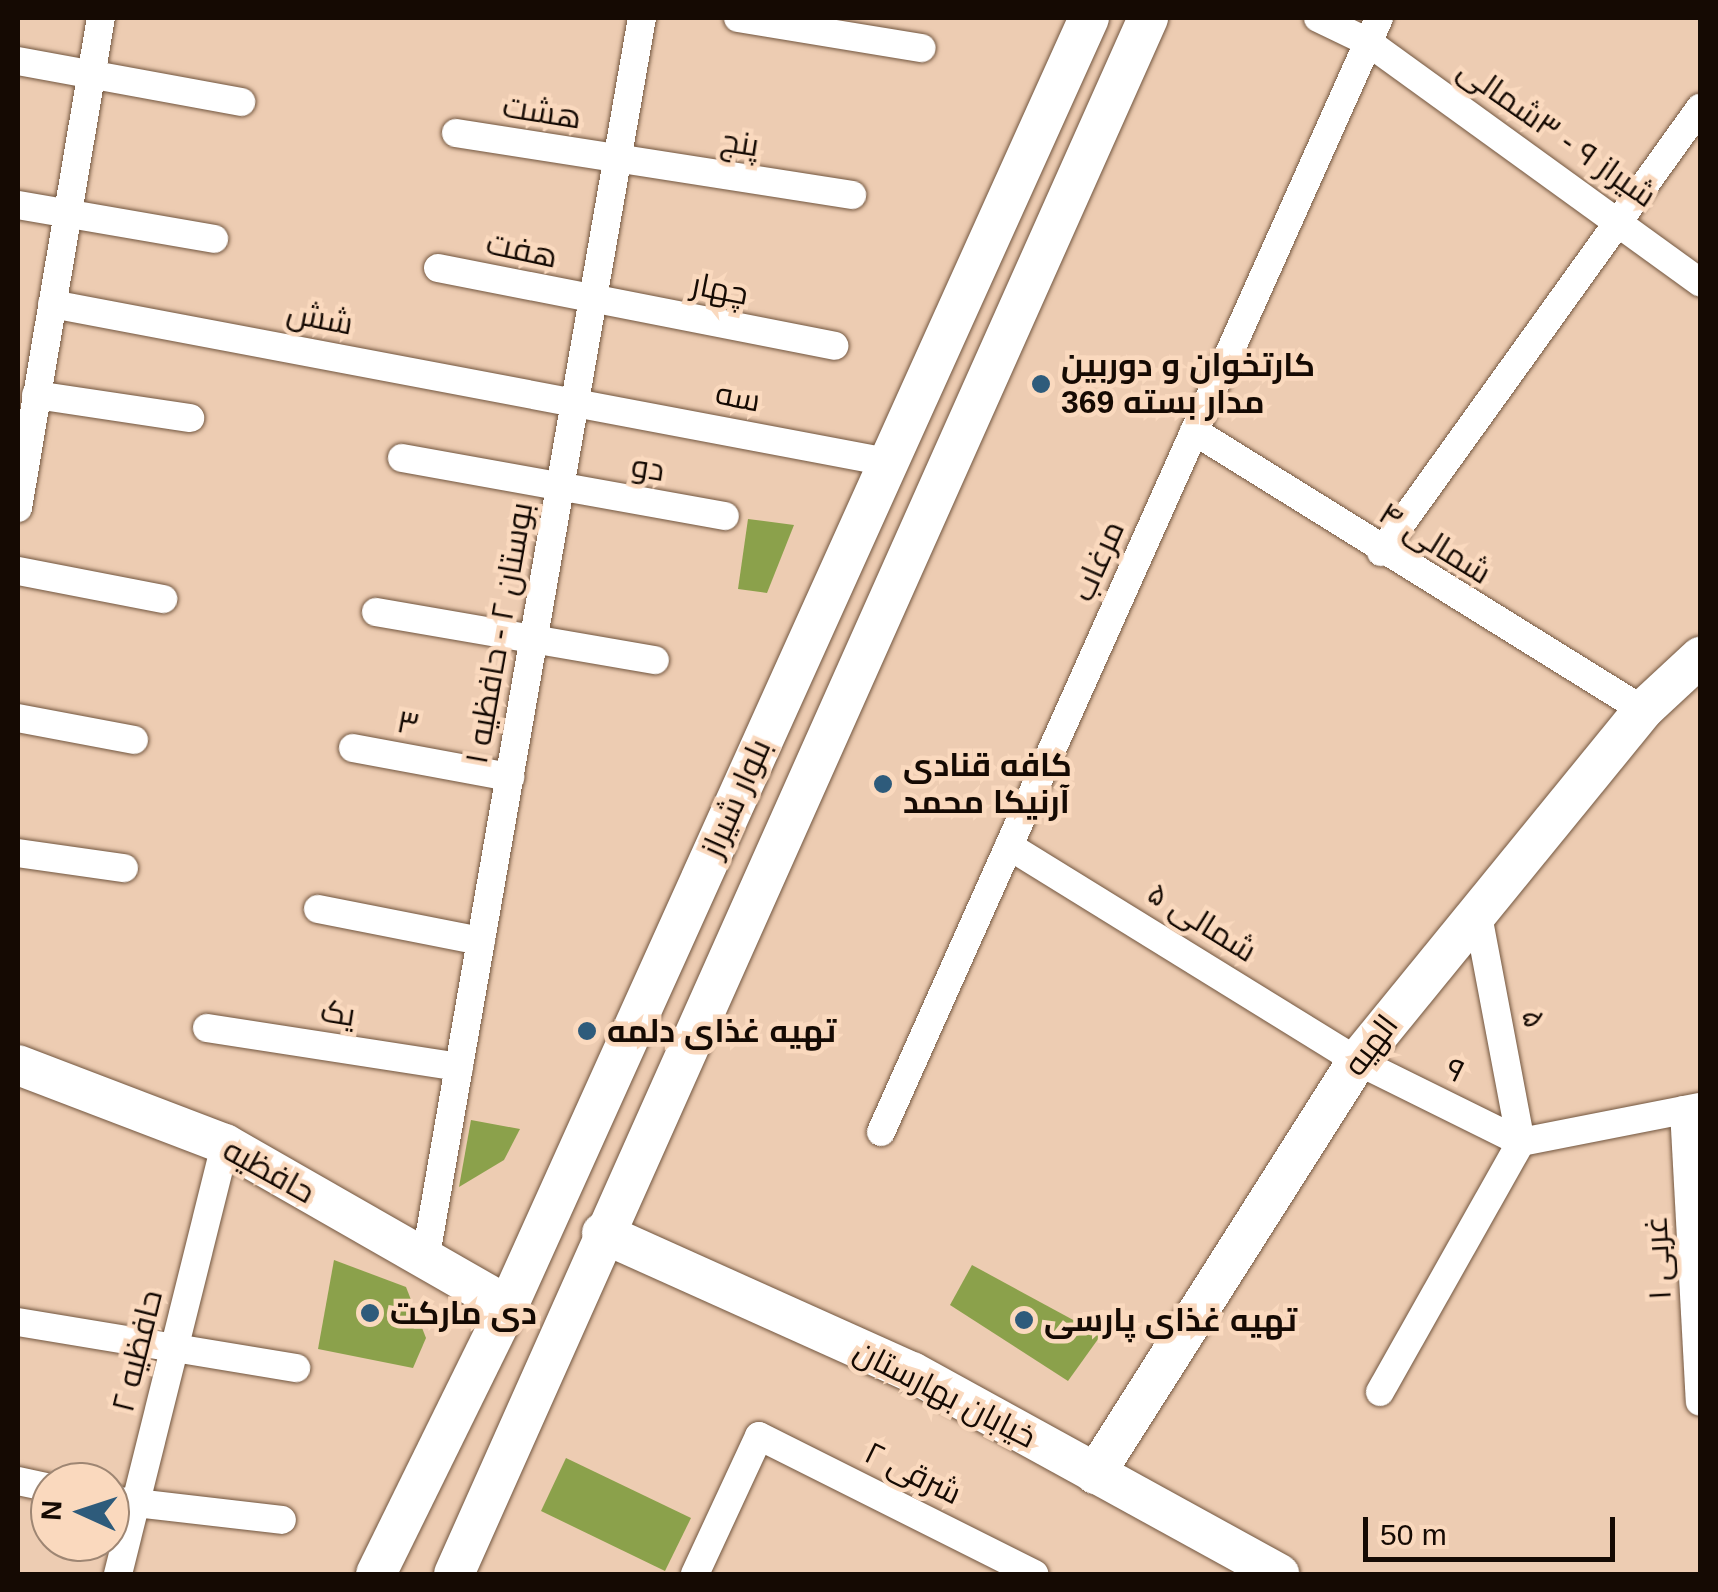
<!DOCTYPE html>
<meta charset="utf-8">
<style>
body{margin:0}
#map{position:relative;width:1718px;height:1592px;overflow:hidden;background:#edccb2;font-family:Arial,Cairo,sans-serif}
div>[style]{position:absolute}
.building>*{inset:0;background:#8ba14b}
.roads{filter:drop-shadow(0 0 2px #72563f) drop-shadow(0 0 2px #72563f)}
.street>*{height:28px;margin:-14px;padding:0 14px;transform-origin:14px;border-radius:14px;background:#fff}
.secondary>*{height:40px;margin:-20px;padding:0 20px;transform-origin:20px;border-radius:20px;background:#fff}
.dots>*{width:28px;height:28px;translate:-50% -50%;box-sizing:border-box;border:5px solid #fad9be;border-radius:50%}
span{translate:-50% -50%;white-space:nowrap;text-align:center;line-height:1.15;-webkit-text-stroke:9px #fad9be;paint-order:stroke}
.street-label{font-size:32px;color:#150a03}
.poi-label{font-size:32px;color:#150a03;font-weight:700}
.left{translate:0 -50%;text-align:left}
.frame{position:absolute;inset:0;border:20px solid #150a03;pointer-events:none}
.north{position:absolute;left:30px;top:1462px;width:100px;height:100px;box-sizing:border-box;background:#fad9be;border:2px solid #9e8673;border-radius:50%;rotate:273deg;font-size:28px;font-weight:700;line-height:40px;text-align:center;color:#150a03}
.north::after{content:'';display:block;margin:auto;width:35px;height:45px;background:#2e5b7b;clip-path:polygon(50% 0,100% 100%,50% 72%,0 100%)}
.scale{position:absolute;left:1363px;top:1517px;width:252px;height:45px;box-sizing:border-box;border:5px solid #150a03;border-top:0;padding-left:12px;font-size:30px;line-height:35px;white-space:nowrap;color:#150a03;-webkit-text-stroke:8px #fad9be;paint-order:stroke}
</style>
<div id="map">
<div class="building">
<div style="clip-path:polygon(748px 519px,794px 525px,767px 593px,738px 589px)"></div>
<div style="clip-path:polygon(471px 1120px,520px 1129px,504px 1160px,459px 1187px)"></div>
<div style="clip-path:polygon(334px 1260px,406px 1287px,426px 1338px,413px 1368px,318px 1349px)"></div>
<div style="clip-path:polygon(972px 1265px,1101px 1335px,1068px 1381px,950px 1305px)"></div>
<div style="clip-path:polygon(566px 1458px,691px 1518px,665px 1571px,541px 1511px)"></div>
</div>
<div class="roads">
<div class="street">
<div style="left:738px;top:18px;width:186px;rotate:9.3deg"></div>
<div style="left:1318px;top:18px;width:55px;rotate:25.6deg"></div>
<div style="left:1368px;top:42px;width:410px;rotate:35.9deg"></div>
<div style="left:18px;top:61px;width:227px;rotate:10.4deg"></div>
<div style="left:456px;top:133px;width:401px;rotate:8.9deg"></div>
<div style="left:18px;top:205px;width:199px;rotate:9.8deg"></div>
<div style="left:438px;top:268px;width:404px;rotate:11.1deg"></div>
<div style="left:52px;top:304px;width:850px;rotate:10.71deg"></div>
<div style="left:36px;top:395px;width:156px;rotate:8.5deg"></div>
<div style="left:1194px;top:431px;width:529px;rotate:31.86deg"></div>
<div style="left:402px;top:458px;width:328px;rotate:10.2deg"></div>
<div style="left:18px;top:508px;width:497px;rotate:-80.4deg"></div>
<div style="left:1381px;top:552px;width:547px;rotate:-54.3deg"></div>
<div style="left:18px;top:571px;width:148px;rotate:10.9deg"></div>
<div style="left:376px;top:612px;width:283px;rotate:9.8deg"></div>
<div style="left:18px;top:718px;width:118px;rotate:10.7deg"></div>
<div style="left:353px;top:748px;width:160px;rotate:10.5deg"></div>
<div style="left:1009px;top:846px;width:409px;rotate:31.7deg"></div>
<div style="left:1357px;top:1061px;width:183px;rotate:26.3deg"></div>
<div style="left:18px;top:853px;width:107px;rotate:8.1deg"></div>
<div style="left:318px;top:909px;width:166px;rotate:11.1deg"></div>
<div style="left:1477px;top:910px;width:236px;rotate:79.3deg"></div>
<div style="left:207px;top:1028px;width:255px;rotate:8.8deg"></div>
<div style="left:1684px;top:1110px;width:292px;rotate:86.9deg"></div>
<div style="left:881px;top:1132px;width:1220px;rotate:-65.91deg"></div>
<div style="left:425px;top:1261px;width:1262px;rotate:-80.1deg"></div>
<div style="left:18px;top:1322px;width:282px;rotate:9.4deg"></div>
<div style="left:1380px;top:1392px;width:287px;rotate:-60.6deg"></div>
<div style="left:1521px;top:1142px;width:182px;rotate:-11.1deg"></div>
<div style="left:18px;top:1481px;width:33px;rotate:12deg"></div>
<div style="left:110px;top:1500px;width:173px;rotate:6.6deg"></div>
<div style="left:118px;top:1574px;width:443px;rotate:-76deg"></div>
<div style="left:695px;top:1574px;width:152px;rotate:-65.1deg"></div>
<div style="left:759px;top:1436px;width:308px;rotate:26.6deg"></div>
</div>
<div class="secondary">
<div style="left:18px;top:1065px;width:222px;rotate:20.9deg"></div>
<div style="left:225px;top:1144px;width:326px;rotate:29.8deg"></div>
<div style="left:602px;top:1233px;width:340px;rotate:24.2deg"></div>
<div style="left:912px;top:1372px;width:419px;rotate:28.8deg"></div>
<div style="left:1095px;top:1474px;width:489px;rotate:-57.6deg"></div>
<div style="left:1357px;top:1061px;width:453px;rotate:-50.8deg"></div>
<div style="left:1643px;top:710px;width:78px;rotate:-42.9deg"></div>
<div style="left:376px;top:1574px;width:299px;rotate:-63.8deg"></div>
<div style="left:508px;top:1306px;width:1413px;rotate:-65.72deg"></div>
<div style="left:454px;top:1574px;width:1704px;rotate:-65.96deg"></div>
</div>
</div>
<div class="dots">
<div style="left:1041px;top:384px;background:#2e5b7b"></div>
<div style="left:883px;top:784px;background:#2e5b7b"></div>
<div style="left:587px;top:1031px;background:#2e5b7b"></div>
<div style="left:370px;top:1313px;background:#2e5b7b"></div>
<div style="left:1024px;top:1320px;background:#2e5b7b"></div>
</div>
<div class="street-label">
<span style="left:542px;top:112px;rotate:9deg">هشت</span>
<span style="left:1557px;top:133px;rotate:35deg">شیراز ۹ - ۳شمالی</span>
<span style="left:740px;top:143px;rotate:9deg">پنج</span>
<span style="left:522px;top:250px;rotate:12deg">هفت</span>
<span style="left:720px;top:289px;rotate:11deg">چهار</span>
<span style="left:320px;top:318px;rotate:11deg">شش</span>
<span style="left:738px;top:397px;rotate:11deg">سه</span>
<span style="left:648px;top:468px;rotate:9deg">دو</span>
<span style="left:1435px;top:543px;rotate:32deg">۴ شمالی</span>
<span style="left:1098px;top:561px;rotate:-66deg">مرغاب</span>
<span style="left:499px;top:633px;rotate:-80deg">بوستان ۲ - حافظیه ۱</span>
<span style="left:408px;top:723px;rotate:11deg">۳</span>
<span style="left:736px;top:798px;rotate:-66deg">بلوار شیراز</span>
<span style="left:1202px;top:922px;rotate:32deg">۵ شمالی</span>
<span style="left:338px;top:1013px;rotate:9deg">یک</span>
<span style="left:1534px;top:1019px;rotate:79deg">۵</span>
<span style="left:1371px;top:1045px;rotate:-53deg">الهیه</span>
<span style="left:1455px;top:1070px;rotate:26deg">۹</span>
<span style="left:269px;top:1171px;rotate:29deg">حافظیه</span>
<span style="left:1658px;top:1258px;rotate:-93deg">۱ غربی</span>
<span style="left:137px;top:1351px;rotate:-76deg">حافظیه ۲</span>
<span style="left:945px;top:1394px;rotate:27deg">خیابان بهارستان</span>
<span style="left:913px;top:1473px;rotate:26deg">۲ شرقی</span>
</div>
<div class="poi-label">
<span class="left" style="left:1061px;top:384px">کارتخوان و دوربین<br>مدار بسته 369</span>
<span class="left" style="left:903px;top:784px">کافه قنادی<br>آرنیکا محمد</span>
<span class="left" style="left:607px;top:1031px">تهیه غذای دلمه</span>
<span class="left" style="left:390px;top:1313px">دی مارکت</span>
<span class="left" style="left:1044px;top:1320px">تهیه غذای پارسی</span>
</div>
<div class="frame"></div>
<div class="north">N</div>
<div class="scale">50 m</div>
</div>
